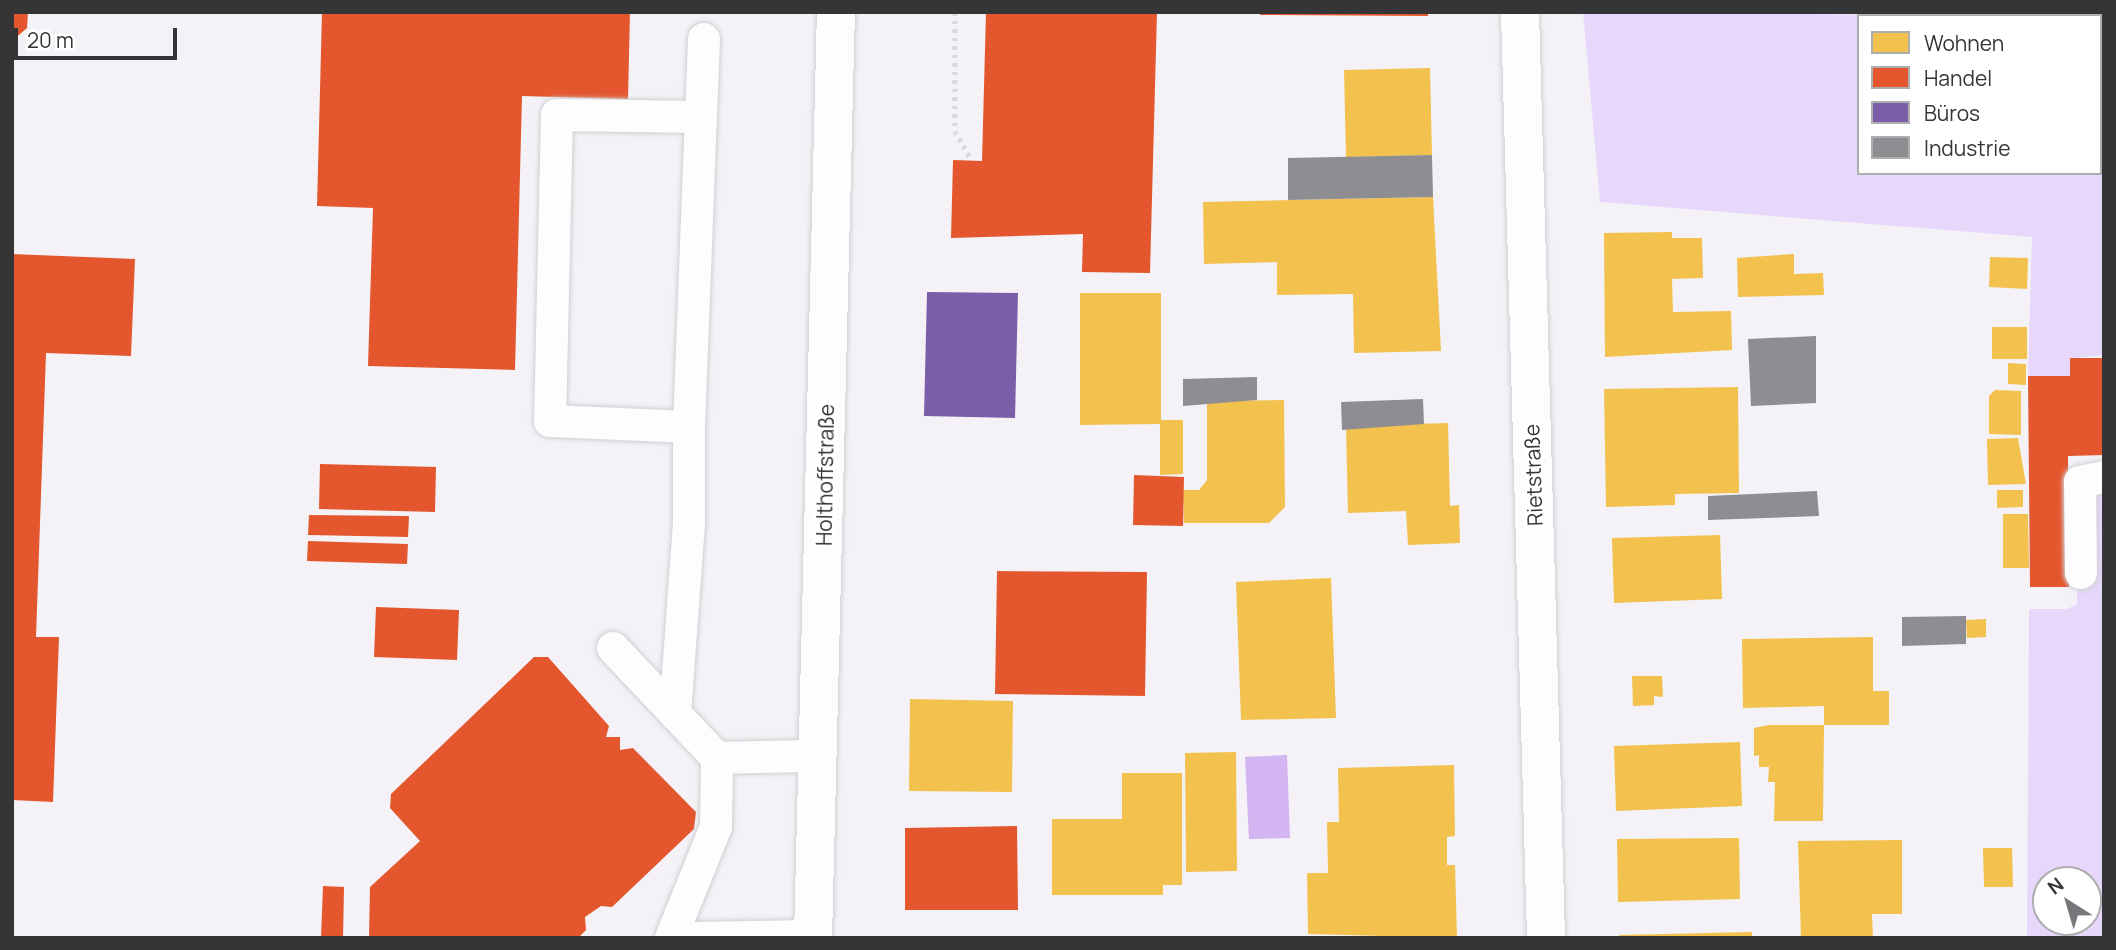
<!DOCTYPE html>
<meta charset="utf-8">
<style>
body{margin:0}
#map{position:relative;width:2116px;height:950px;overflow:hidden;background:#f4f2f7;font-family:Manrope,sans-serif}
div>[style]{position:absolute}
.green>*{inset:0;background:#e7d7fa}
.water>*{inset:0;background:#d2b5f1}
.homes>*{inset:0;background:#f2c14e}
.shops>*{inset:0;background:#e4572e}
.offices>*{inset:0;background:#7b5ea7}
.industry>*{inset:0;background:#8d8d92}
.path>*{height:4.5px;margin-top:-2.25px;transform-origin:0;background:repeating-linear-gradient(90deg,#d9d8d9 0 3.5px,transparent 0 8.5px)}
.roads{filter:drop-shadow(0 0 2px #d0cfd2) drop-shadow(0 0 2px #d0cfd2)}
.service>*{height:32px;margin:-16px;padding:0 16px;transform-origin:16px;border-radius:16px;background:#fdfdfe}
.minor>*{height:38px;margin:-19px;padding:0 19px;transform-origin:19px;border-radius:19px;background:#fdfdfe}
span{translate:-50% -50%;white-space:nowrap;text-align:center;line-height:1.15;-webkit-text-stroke:7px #fff;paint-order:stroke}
.street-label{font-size:21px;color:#353437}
.frame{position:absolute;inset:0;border:14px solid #353437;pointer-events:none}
.legend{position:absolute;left:1857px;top:14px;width:245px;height:161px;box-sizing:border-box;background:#fff;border:2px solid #aeaeaf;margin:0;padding:9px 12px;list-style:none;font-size:21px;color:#353437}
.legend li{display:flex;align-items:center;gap:14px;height:35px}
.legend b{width:35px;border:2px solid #aeaeaf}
.north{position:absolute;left:2032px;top:866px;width:70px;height:70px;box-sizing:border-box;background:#fff;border:2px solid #aeaeaf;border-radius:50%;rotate:323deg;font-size:19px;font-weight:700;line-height:28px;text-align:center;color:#353437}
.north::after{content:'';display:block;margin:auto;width:24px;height:32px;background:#78767a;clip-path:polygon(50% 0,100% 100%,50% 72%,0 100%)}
.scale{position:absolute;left:14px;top:28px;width:163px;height:32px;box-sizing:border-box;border:4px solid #353437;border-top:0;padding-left:9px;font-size:21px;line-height:24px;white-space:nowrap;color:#353437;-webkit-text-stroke:5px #fff;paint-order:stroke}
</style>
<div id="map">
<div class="green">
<div style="clip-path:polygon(1583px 12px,2031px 16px,1859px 16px,1859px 173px,2100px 173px,2104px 57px,2104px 355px,2070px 358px,2070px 376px,2028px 376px,2032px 237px,1600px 202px)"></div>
<div style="clip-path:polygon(evenodd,2104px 493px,2104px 938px,2027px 938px,2029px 609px,2067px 609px,2077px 604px,2077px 584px,2093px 583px,2093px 499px,2104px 493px,2046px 880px,2088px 880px,2088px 922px,2046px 922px,2046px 880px)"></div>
</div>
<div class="water">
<div style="clip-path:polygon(1287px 755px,1290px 838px,1249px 839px,1245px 757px)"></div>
</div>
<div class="homes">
<div style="clip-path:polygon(1430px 68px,1432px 155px,1346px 157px,1344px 70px)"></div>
<div style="clip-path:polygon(1433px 197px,1441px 351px,1354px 353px,1353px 294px,1277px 295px,1277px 262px,1204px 264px,1203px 202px)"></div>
<div style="clip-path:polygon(1672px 232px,1672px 238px,1702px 238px,1703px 278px,1672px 279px,1673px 312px,1731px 311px,1732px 350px,1605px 357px,1604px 233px)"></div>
<div style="clip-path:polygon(1794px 254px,1794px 274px,1823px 273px,1824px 295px,1738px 297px,1737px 258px)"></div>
<div style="clip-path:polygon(1990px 257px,2028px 258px,2027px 289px,1989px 287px)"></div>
<div style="clip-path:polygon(1080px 293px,1161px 293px,1161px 420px,1183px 420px,1183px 474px,1160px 475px,1160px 424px,1080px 425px)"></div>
<div style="clip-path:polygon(1992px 327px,2027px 327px,2027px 359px,1992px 359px)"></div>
<div style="clip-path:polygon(2008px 363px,2026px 364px,2026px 385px,2008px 384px)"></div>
<div style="clip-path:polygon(1738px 387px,1739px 493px,1675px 494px,1675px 505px,1606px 507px,1604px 389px)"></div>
<div style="clip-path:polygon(1995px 390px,2021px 391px,2021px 435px,1989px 434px,1989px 396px)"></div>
<div style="clip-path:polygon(1284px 400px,1285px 507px,1269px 523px,1184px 523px,1183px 490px,1199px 490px,1207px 480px,1207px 401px)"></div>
<div style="clip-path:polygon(1448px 423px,1450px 506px,1459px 505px,1460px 543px,1408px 545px,1406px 511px,1348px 513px,1346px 426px)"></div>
<div style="clip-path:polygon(2018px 438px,2026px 484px,1988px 485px,1987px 439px)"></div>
<div style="clip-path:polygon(1997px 490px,2023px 490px,2023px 507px,1997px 508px)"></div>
<div style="clip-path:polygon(2003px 514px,2028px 514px,2029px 568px,2003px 568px)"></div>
<div style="clip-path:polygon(1720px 535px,1722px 599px,1614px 603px,1612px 538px)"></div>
<div style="clip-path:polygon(1331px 578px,1336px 718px,1241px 720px,1236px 582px)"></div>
<div style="clip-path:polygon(1986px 619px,1986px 637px,1967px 638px,1966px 620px)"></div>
<div style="clip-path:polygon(1873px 637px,1873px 691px,1889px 691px,1889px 725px,1824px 725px,1824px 706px,1743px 708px,1742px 639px)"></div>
<div style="clip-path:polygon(1632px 676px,1662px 676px,1663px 697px,1654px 696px,1654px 705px,1633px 706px)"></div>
<div style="clip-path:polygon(910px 699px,1013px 701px,1012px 792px,909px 791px)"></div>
<div style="clip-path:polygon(1769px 725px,1824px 725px,1823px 821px,1774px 821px,1775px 782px,1768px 782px,1769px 767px,1759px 767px,1759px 755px,1754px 756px,1754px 728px)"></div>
<div style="clip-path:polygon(1740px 742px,1742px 806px,1616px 811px,1614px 746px)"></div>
<div style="clip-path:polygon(1236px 752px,1237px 871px,1186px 872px,1185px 753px)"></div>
<div style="clip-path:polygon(1454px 765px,1455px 836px,1447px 837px,1447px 865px,1455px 865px,1457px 938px,1308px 934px,1307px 873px,1328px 873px,1327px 822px,1339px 822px,1338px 768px)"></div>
<div style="clip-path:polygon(1122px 773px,1182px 773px,1182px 885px,1163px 885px,1163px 895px,1052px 895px,1052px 819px,1122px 819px)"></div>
<div style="clip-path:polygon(1739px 838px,1740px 899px,1618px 902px,1617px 839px)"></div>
<div style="clip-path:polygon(1902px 840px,1902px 914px,1872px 914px,1873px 938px,1801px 938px,1798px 841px)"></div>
<div style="clip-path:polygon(1983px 848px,2012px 848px,2013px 887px,1984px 887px)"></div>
<div style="clip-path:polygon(1752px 932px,1752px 938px,1620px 938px,1619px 935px)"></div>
</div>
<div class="shops">
<div style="clip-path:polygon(12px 12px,28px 12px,27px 28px,12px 41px)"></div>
<div style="clip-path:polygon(322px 12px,630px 12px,628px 99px,522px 96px,515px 370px,368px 366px,373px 208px,317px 206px)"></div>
<div style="clip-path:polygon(986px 12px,1157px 12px,1150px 273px,1082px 272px,1083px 234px,951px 238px,953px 160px,982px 161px)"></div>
<div style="clip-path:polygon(1260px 12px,1428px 12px,1428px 16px,1260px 15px)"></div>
<div style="clip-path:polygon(12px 254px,135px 259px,131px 356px,46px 353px,36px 637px,59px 637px,53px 802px,12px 800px)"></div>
<div style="clip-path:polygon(2070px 358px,2104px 358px,2104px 455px,2068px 456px,2069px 587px,2030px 587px,2028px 376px,2070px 376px)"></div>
<div style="clip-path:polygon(320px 464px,436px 467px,435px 512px,319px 509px)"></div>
<div style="clip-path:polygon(1134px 475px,1184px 477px,1183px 526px,1133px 525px)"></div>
<div style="clip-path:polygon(309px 515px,409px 516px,408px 537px,308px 535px)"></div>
<div style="clip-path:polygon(308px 541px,408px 544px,407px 564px,307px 561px)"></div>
<div style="clip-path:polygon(997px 571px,1147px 572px,1145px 696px,995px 694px)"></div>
<div style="clip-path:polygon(376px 607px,459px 610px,457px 660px,374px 657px)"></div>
<div style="clip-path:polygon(534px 657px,548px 657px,609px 726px,606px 737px,620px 737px,620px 750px,633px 748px,696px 812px,694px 829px,612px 907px,601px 906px,585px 917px,586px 930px,578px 938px,369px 938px,370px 887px,420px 841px,390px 808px,391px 794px)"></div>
<div style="clip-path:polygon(1017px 826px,1018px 910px,905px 910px,905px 828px)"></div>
<div style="clip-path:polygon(323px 886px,344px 887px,343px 938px,321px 938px)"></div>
</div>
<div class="offices">
<div style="clip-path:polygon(927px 292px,1018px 293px,1015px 418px,924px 416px)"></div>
</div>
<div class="industry">
<div style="clip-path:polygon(1432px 155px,1433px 197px,1288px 200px,1288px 158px)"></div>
<div style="clip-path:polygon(1816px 336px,1816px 403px,1751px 406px,1748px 339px)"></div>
<div style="clip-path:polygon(1257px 377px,1257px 400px,1183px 406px,1183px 379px)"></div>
<div style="clip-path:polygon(1423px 399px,1424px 424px,1342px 430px,1341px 402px)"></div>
<div style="clip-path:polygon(1817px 491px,1819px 516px,1708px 520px,1708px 496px)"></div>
<div style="clip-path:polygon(1966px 616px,1966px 644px,1902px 646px,1902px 617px)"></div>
</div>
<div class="path">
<div style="left:955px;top:12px;width:119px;rotate:90deg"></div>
<div style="left:955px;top:131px;width:34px;rotate:60deg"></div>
<div style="left:2040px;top:12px;width:7px;rotate:34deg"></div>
<div style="left:2100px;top:47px;width:4px;rotate:27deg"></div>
</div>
<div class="roads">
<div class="service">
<div style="left:701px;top:117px;width:144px;rotate:-179.2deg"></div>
<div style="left:557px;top:115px;width:306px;rotate:91.3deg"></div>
<div style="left:550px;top:421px;width:139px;rotate:2.5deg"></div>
<div style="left:689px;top:427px;width:310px;rotate:-87.8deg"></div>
<div style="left:701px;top:117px;width:78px;rotate:-87.8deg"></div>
<div style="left:2081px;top:573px;width:91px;rotate:-90.6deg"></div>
<div style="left:2080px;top:482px;width:25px;rotate:-12deg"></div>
<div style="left:613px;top:648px;width:151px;rotate:46.6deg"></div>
<div style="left:717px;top:758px;width:69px;rotate:90.8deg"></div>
<div style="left:716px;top:827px;width:120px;rotate:112.1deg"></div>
<div style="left:675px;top:714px;width:192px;rotate:-85.8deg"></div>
<div style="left:689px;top:523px;width:96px;rotate:-90deg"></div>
<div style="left:717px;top:758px;width:99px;rotate:-1.2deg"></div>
<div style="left:692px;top:938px;width:121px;rotate:-0.9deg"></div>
</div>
<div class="minor">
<div style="left:1520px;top:12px;width:926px;rotate:88.39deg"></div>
<div style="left:813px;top:938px;width:926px;rotate:-88.58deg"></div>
</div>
</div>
<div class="street-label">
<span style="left:825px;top:475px;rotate:-89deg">Holthoffstraße</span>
<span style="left:1533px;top:475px;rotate:-92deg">Rietstraße</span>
</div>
<div class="frame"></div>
<ul class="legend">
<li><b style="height:19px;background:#f2c14e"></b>Wohnen</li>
<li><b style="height:19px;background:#e4572e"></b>Handel</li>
<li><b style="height:19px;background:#7b5ea7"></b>Büros</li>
<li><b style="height:19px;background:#8d8d92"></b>Industrie</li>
</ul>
<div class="north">N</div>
<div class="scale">20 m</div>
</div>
